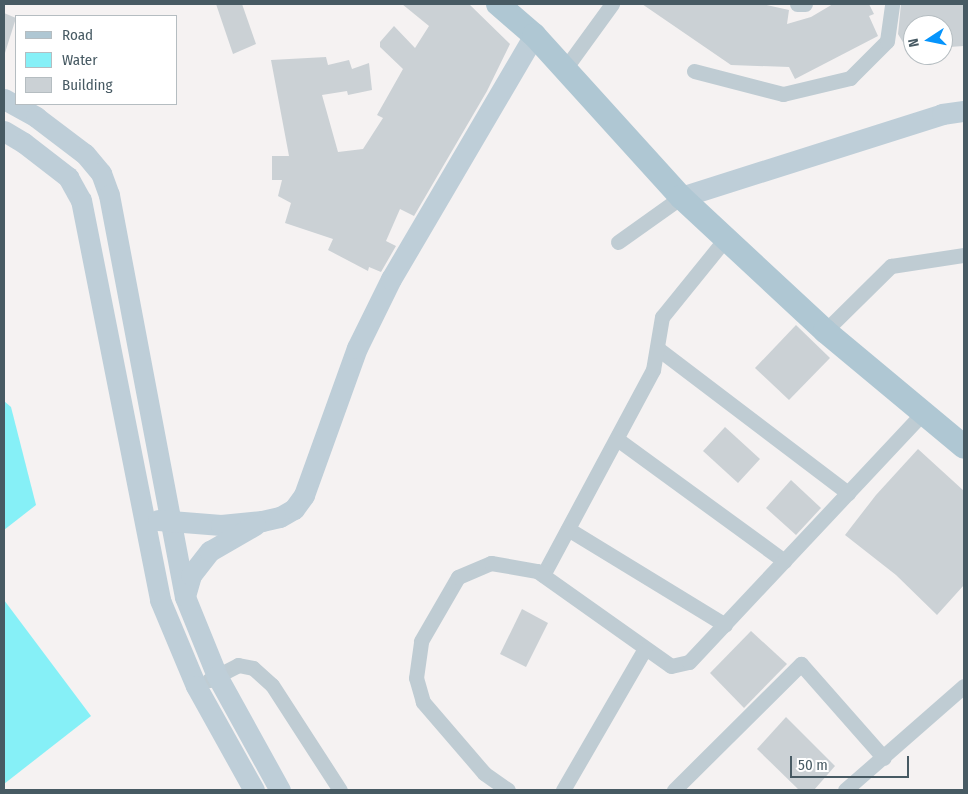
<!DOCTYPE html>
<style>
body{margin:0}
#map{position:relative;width:968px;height:794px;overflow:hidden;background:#f5f2f2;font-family:"Fira Sans Condensed",sans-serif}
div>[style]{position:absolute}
.water>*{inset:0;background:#86f0f7}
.building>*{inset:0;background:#cbd1d5}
.street>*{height:15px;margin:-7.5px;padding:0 7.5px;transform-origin:7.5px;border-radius:7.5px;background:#bfccd3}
.secondary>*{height:21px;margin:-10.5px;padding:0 10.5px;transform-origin:10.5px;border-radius:10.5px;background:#beced8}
.primary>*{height:24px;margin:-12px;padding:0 12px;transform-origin:12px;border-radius:12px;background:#afc7d3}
span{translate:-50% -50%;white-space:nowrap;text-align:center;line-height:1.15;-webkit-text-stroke:5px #fff;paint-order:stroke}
.frame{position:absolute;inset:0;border:5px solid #475a63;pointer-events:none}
.legend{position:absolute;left:15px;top:15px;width:162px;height:90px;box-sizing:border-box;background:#fff;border:1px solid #b5bdc1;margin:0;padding:6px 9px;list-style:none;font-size:15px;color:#475a63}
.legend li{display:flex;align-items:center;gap:10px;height:25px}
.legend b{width:25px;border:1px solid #b5bdc1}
.north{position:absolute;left:903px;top:15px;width:50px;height:50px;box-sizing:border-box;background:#fff;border:1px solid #b5bdc1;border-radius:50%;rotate:259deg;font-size:14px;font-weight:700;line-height:20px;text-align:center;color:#475a63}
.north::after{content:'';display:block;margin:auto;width:18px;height:22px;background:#0594fc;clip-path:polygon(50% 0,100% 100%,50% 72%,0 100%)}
.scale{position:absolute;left:790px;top:756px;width:119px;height:22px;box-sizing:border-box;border:2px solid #475a63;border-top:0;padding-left:6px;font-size:15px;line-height:18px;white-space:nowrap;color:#475a63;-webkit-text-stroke:4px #fff;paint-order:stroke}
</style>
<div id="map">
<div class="water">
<div style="clip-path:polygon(4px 401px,11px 407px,36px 505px,4px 530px)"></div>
<div style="clip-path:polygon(4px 600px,91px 716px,4px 784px)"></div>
</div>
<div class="building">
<div style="clip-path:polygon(216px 4px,242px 4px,256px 44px,233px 54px)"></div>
<div style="clip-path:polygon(402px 4px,469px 4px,510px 44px,487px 91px,414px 216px,400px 209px,386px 241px,396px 246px,381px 272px,369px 267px,368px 271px,328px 250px,333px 239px,285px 223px,291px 203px,278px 196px,282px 180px,272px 180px,272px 156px,289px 156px,271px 60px,326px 57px,328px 65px,349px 60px,352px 69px,369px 63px,372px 90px,348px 95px,347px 91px,322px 95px,338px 152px,363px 149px,383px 118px,377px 115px,403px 69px,380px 47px,380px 42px,394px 26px,415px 48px,429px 26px)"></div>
<div style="clip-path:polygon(642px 4px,762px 4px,789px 10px,787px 24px,811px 17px,833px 4px,869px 4px,874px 14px,869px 16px,878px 36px,795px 79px,789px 67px,731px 65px)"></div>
<div style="clip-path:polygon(901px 4px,964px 4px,964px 46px,949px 47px,946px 25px,913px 25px,913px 59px,898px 34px)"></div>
<div style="clip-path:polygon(4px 13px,16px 18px,5px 53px,4px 53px)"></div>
<div style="clip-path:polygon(796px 325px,830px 358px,789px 400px,755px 368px)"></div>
<div style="clip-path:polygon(725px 427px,760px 459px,738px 483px,703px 451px)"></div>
<div style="clip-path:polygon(918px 449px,964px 491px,964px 585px,937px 615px,896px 575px,845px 535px,876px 495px)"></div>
<div style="clip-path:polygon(791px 480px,821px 508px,796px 535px,766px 508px)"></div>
<div style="clip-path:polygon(522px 609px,548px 623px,526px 667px,500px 654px)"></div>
<div style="clip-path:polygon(751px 631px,787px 664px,744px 708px,710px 673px)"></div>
<div style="clip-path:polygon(786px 717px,835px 766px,814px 790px,799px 790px,757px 749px)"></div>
</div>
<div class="street">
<div style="left:797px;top:4px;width:8px"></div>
<div style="left:564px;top:70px;width:82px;rotate:-54deg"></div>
<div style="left:694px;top:71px;width:92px;rotate:14.5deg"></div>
<div style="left:783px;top:94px;width:69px;rotate:-13.4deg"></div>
<div style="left:850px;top:78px;width:52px;rotate:-45deg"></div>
<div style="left:887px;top:41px;width:37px;rotate:-82deg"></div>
<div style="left:618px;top:242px;width:77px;rotate:-35.5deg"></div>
<div style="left:825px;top:331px;width:93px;rotate:-44.6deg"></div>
<div style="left:891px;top:266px;width:74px;rotate:-8.6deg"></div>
<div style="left:657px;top:348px;width:240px;rotate:37.2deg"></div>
<div style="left:617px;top:439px;width:207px;rotate:36.1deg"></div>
<div style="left:568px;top:529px;width:184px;rotate:31.4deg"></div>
<div style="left:543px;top:575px;width:233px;rotate:-61.8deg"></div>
<div style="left:653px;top:370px;width:54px;rotate:-80.4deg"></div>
<div style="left:662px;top:317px;width:102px;rotate:-51deg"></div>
<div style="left:209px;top:680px;width:33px;rotate:-27deg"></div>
<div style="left:238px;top:665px;width:15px;rotate:11deg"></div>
<div style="left:253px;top:668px;width:25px;rotate:42deg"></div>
<div style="left:272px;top:685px;width:125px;rotate:57.1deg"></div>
<div style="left:508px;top:790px;width:29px;rotate:-145deg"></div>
<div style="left:484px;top:773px;width:94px;rotate:-130.7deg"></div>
<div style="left:423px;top:702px;width:25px;rotate:-106deg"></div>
<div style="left:416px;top:678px;width:37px;rotate:-82deg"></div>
<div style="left:421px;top:641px;width:74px;rotate:-60deg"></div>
<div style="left:458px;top:577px;width:36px;rotate:-23deg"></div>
<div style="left:491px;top:563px;width:47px;rotate:9.9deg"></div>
<div style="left:537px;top:571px;width:164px;rotate:35.3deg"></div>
<div style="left:671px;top:666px;width:18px;rotate:-13deg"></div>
<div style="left:689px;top:662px;width:343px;rotate:-46.8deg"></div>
<div style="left:563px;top:790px;width:162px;rotate:-59.9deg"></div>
<div style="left:674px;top:790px;width:179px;rotate:-44.8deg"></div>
<div style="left:801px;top:664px;width:125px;rotate:48.6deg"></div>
<div style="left:845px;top:790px;width:158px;rotate:-41.2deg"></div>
</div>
<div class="secondary">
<div style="left:4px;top:99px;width:37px;rotate:29deg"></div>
<div style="left:36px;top:117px;width:61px;rotate:37.1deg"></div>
<div style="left:85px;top:154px;width:25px;rotate:50deg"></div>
<div style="left:101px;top:173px;width:23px;rotate:70deg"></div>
<div style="left:109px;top:195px;width:409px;rotate:79.3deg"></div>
<div style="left:185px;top:597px;width:85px;rotate:67.9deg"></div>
<div style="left:217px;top:676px;width:130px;rotate:61.1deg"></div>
<div style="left:4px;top:131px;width:23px;rotate:31deg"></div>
<div style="left:24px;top:143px;width:56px;rotate:37.7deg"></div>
<div style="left:68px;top:177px;width:26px;rotate:61deg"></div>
<div style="left:81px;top:200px;width:408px;rotate:78.8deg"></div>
<div style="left:160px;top:600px;width:93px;rotate:67.3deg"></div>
<div style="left:196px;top:686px;width:119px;rotate:60.9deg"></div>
<div style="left:681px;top:197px;width:274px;rotate:-17.6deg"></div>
<div style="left:942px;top:114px;width:22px;rotate:-8deg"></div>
<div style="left:158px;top:520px;width:63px;rotate:4.5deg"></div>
<div style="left:221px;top:525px;width:41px;rotate:-5.6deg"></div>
<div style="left:262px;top:521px;width:18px;rotate:-13deg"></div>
<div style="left:280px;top:517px;width:16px;rotate:-30deg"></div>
<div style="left:294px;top:509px;width:17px;rotate:-54deg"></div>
<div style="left:304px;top:495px;width:156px;rotate:-70.2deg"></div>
<div style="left:357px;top:348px;width:77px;rotate:-63.8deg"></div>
<div style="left:391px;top:279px;width:283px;rotate:-59.6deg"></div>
<div style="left:185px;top:596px;width:22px;rotate:-74deg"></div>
<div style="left:191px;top:575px;width:31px;rotate:-52deg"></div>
<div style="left:210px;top:551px;width:52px;rotate:-30deg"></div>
</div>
<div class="primary">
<div style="left:498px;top:4px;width:48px;rotate:40.7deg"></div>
<div style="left:534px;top:35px;width:219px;rotate:47.8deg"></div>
<div style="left:681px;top:197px;width:197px;rotate:42.9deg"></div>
<div style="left:825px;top:331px;width:181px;rotate:39.8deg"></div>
</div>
<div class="frame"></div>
<ul class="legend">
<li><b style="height:6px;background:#afc7d3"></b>Road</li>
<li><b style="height:14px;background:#86f0f7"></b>Water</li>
<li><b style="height:14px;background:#cbd1d5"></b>Building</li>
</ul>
<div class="north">N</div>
<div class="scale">50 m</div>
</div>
